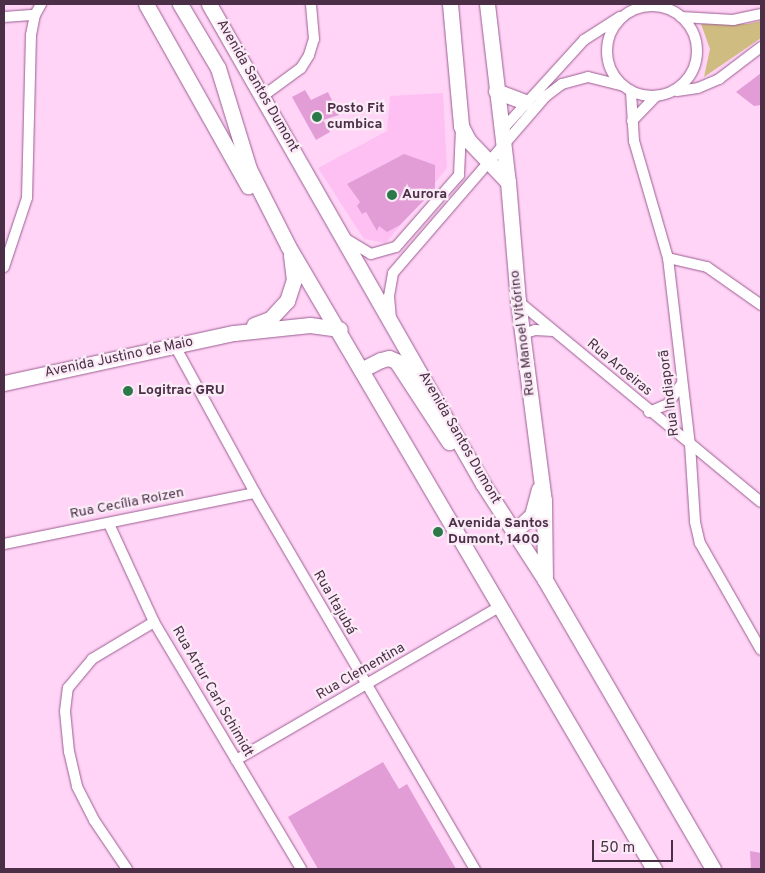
<!DOCTYPE html>
<meta charset="utf-8">
<style>
body{margin:0}
#map{position:relative;width:765px;height:873px;overflow:hidden;background:#ffd4f6;font-family:Overpass,sans-serif}
div>[style]{position:absolute}
.built>*{inset:0;background:#fec0f2}
.green>*{inset:0;background:#cfbc80}
.building>*{inset:0;background:#e29dd6}
.roads{filter:drop-shadow(0 0 1px #9c5c92) drop-shadow(0 0 1px #9c5c92)}
.street>*{height:10px;margin:-5px;padding:0 5px;transform-origin:5px;border-radius:5px;background:#fff}
.street>.ring{margin:-5px;padding:0;box-sizing:content-box;background:none;border:10px solid #fff;border-radius:50%}
.secondary>*{height:15px;margin:-7.5px;padding:0 7.5px;transform-origin:7.5px;border-radius:7.5px;background:#fff}
.dots>*{width:14px;height:14px;translate:-50% -50%;box-sizing:border-box;border:2px solid #faebf7;border-radius:50%}
span{translate:-50% -50%;white-space:nowrap;text-align:center;line-height:1.15;-webkit-text-stroke:4.5px #faebf7;paint-order:stroke}
.street-label{font-size:14px;color:#4b2f46}
.poi-label{font-size:14px;color:#4b2f46;font-weight:700}
.left{translate:0 -50%;text-align:left}
.frame{position:absolute;inset:0;border:5px solid #4b2f46;pointer-events:none}
.scale{position:absolute;left:592px;top:840px;width:81px;height:22px;box-sizing:border-box;border:2px solid #4b2f46;border-top:0;padding-left:6px;font-size:15px;line-height:18px;white-space:nowrap;color:#4b2f46;-webkit-text-stroke:4px #faebf7;paint-order:stroke}
</style>
<div id="map">
<div class="built">
<div style="clip-path:polygon(443px 93px,447px 168px,386px 243px,364px 239px,318px 168px,387px 131px,390px 96px)"></div>
</div>
<div class="green">
<div style="clip-path:polygon(761px 21px,761px 38px,704px 77px,710px 49px,701px 24px,747px 24px)"></div>
</div>
<div class="building">
<div style="clip-path:polygon(761px 73px,761px 105px,754px 106px,736px 92px)"></div>
<div style="clip-path:polygon(305px 90px,311px 100px,328px 92px,339px 115px,323px 120px,330px 132px,316px 140px,292px 97px)"></div>
<div style="clip-path:polygon(404px 154px,435px 165px,435px 189px,400px 225px,387px 232px,379px 226px,377px 231px,366px 212px,362px 214px,357px 206px,360px 202px,347px 184px)"></div>
<div style="clip-path:polygon(383px 762px,399px 789px,407px 784px,456px 869px,318px 869px,288px 817px)"></div>
<div style="clip-path:polygon(750px 851px,761px 853px,761px 869px,751px 869px)"></div>
</div>
<div class="roads">
<div class="street">
<div class="ring" style="left:607px;top:6px;width:80px;height:80px"></div>
<div style="left:4px;top:17px;width:31px;rotate:-4deg"></div>
<div style="left:681px;top:17px;width:52px;rotate:3.3deg"></div>
<div style="left:733px;top:20px;width:29px;rotate:-12deg"></div>
<div style="left:677px;top:91px;width:21px;rotate:-8deg"></div>
<div style="left:698px;top:88px;width:23px;rotate:-23deg"></div>
<div style="left:719px;top:79px;width:53px;rotate:-37.3deg"></div>
<div style="left:631px;top:92px;width:49px;rotate:86.5deg"></div>
<div style="left:634px;top:141px;width:122px;rotate:73.8deg"></div>
<div style="left:668px;top:258px;width:187px;rotate:83.3deg"></div>
<div style="left:690px;top:444px;width:78px;rotate:86.3deg"></div>
<div style="left:695px;top:522px;width:22px;rotate:77deg"></div>
<div style="left:700px;top:543px;width:123px;rotate:60.3deg"></div>
<div style="left:263px;top:96px;width:47px;rotate:-36.4deg"></div>
<div style="left:301px;top:68px;width:15px;rotate:-58deg"></div>
<div style="left:309px;top:55px;width:17px;rotate:-73deg"></div>
<div style="left:314px;top:39px;width:35px;rotate:-95deg"></div>
<div style="left:632px;top:121px;width:35px;rotate:-46deg"></div>
<div style="left:502px;top:130px;width:122px;rotate:-47.7deg"></div>
<div style="left:584px;top:40px;width:43px;rotate:-32.6deg"></div>
<div style="left:346px;top:239px;width:29px;rotate:31deg"></div>
<div style="left:371px;top:254px;width:26px;rotate:-16deg"></div>
<div style="left:396px;top:247px;width:96px;rotate:-48.8deg"></div>
<div style="left:459px;top:175px;width:45px;rotate:-87.5deg"></div>
<div style="left:668px;top:258px;width:40px;rotate:13deg"></div>
<div style="left:707px;top:267px;width:66px;rotate:35.1deg"></div>
<div style="left:4px;top:267px;width:73px;rotate:-71.6deg"></div>
<div style="left:27px;top:198px;width:163px;rotate:-88.6deg"></div>
<div style="left:31px;top:35px;width:20px;rotate:-79deg"></div>
<div style="left:35px;top:15px;width:13px;rotate:-61deg"></div>
<div style="left:518px;top:301px;width:315px;rotate:39.6deg"></div>
<div style="left:391px;top:319px;width:23px;rotate:-95deg"></div>
<div style="left:389px;top:296px;width:23px;rotate:-80deg"></div>
<div style="left:393px;top:273px;width:234px;rotate:-49.2deg"></div>
<div style="left:546px;top:96px;width:20px;rotate:-37deg"></div>
<div style="left:562px;top:84px;width:27px;rotate:-15deg"></div>
<div style="left:588px;top:77px;width:36px;rotate:14deg"></div>
<div style="left:522px;top:334px;width:14px;rotate:-17deg"></div>
<div style="left:535px;top:330px;width:18px;rotate:3deg"></div>
<div style="left:175px;top:346px;width:167px;rotate:61.4deg"></div>
<div style="left:255px;top:493px;width:436px;rotate:59.7deg"></div>
<div style="left:649px;top:412px;width:21px;rotate:-23deg"></div>
<div style="left:668px;top:404px;width:25px;rotate:-56deg"></div>
<div style="left:109px;top:524px;width:108px;rotate:65.3deg"></div>
<div style="left:154px;top:622px;width:287px;rotate:59.2deg"></div>
<div style="left:4px;top:544px;width:256px;rotate:-11.5deg"></div>
<div style="left:236px;top:760px;width:306px;rotate:-30.2deg"></div>
<div style="left:127px;top:869px;width:59px;rotate:-124deg"></div>
<div style="left:94px;top:820px;width:38px;rotate:-117deg"></div>
<div style="left:77px;top:786px;width:35px;rotate:-103deg"></div>
<div style="left:69px;top:752px;width:41px;rotate:-95.6deg"></div>
<div style="left:65px;top:711px;width:23px;rotate:-83deg"></div>
<div style="left:68px;top:688px;width:38px;rotate:-50deg"></div>
<div style="left:92px;top:659px;width:72px;rotate:-30.8deg"></div>
</div>
<div class="secondary">
<div style="left:146px;top:4px;width:209px;rotate:60.7deg"></div>
<div style="left:180px;top:4px;width:74px;rotate:59.3deg"></div>
<div style="left:218px;top:68px;width:106px;rotate:72.9deg"></div>
<div style="left:249px;top:169px;width:86px;rotate:63.1deg"></div>
<div style="left:288px;top:246px;width:723px;rotate:59.57deg"></div>
<div style="left:209px;top:4px;width:553px;rotate:60.28deg"></div>
<div style="left:483px;top:484px;width:114px;rotate:57.1deg"></div>
<div style="left:545px;top:580px;width:334px;rotate:59.8deg"></div>
<div style="left:450px;top:4px;width:122px;rotate:84.8deg"></div>
<div style="left:461px;top:126px;width:16px;rotate:63deg"></div>
<div style="left:468px;top:140px;width:58px;rotate:46.4deg"></div>
<div style="left:487px;top:4px;width:179px;rotate:83.3deg"></div>
<div style="left:508px;top:182px;width:119px;rotate:85.2deg"></div>
<div style="left:518px;top:301px;width:201px;rotate:82.6deg"></div>
<div style="left:544px;top:500px;width:80px;rotate:89.3deg"></div>
<div style="left:496px;top:91px;width:31px;rotate:21deg"></div>
<div style="left:254px;top:325px;width:17px;rotate:-21deg"></div>
<div style="left:270px;top:319px;width:25px;rotate:-47deg"></div>
<div style="left:287px;top:301px;width:22px;rotate:-72deg"></div>
<div style="left:294px;top:280px;width:25px;rotate:-97deg"></div>
<div style="left:361px;top:370px;width:22px;rotate:-27deg"></div>
<div style="left:381px;top:360px;width:8px;rotate:-14deg"></div>
<div style="left:389px;top:358px;width:8px;rotate:23deg"></div>
<div style="left:396px;top:361px;width:97px;rotate:56.8deg"></div>
<div style="left:4px;top:383px;width:235px;rotate:-12.3deg"></div>
<div style="left:234px;top:333px;width:76px;rotate:-6deg"></div>
<div style="left:310px;top:325px;width:30px;rotate:8deg"></div>
<div style="left:515px;top:531px;width:23px;rotate:-43deg"></div>
<div style="left:532px;top:515px;width:27px;rotate:-75deg"></div>
</div>
</div>
<div class="dots">
<div style="left:317px;top:117px;background:#2b7948"></div>
<div style="left:392px;top:195px;background:#2b7948"></div>
<div style="left:128px;top:391px;background:#2b7948"></div>
<div style="left:438px;top:532px;background:#2b7948"></div>
</div>
<div class="street-label">
<span style="left:257px;top:86px;rotate:60deg">Avenida Santos Dumont</span>
<span style="left:523px;top:333px;rotate:-97deg">Rua Manoel Vitórino</span>
<span style="left:119px;top:358px;rotate:-12deg">Avenida Justino de Maio</span>
<span style="left:619px;top:368px;rotate:40deg">Rua Aroeiras</span>
<span style="left:670px;top:393px;rotate:-97deg">Rua Indiaporã</span>
<span style="left:459px;top:438px;rotate:60deg">Avenida Santos Dumont</span>
<span style="left:127px;top:504px;rotate:-11deg">Rua Cecília Roizen</span>
<span style="left:334px;top:603px;rotate:60deg">Rua Itajubá</span>
<span style="left:361px;top:672px;rotate:-30deg">Rua Clementina</span>
<span style="left:212px;top:692px;rotate:60deg">Rua Artur Carl Schimidt</span>
</div>
<div class="poi-label">
<span class="left" style="left:327px;top:117px">Posto Fit<br>cumbica</span>
<span class="left" style="left:402px;top:195px">Aurora</span>
<span class="left" style="left:138px;top:391px">Logitrac GRU</span>
<span class="left" style="left:448px;top:532px">Avenida Santos<br>Dumont, 1400</span>
</div>
<div class="frame"></div>
<div class="scale">50 m</div>
</div>
